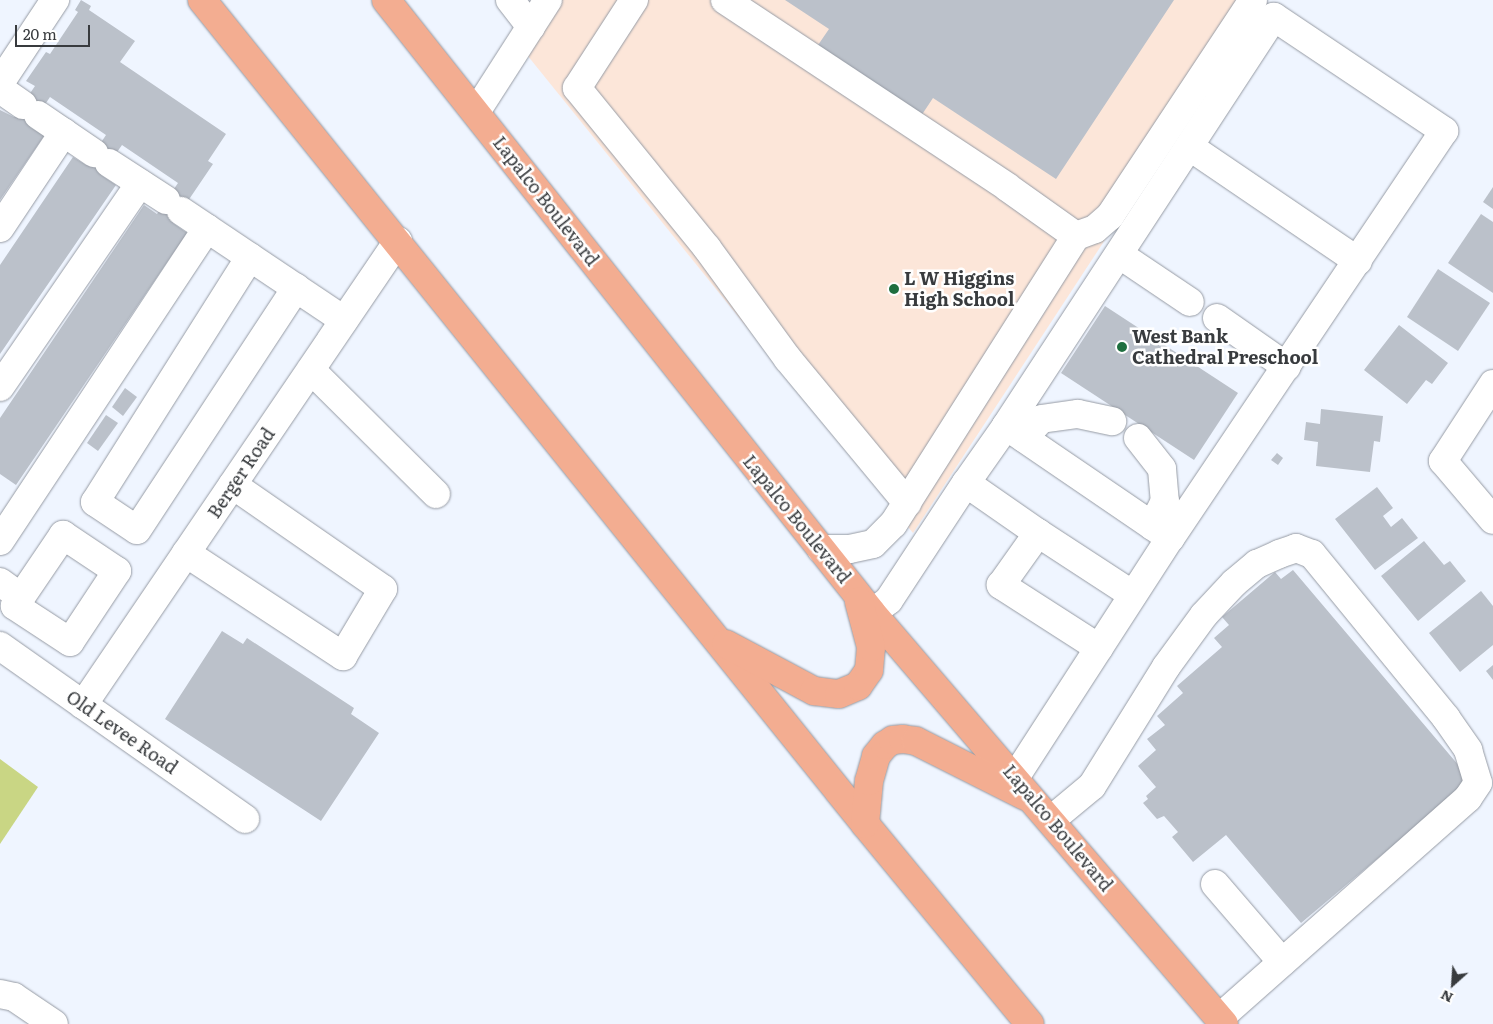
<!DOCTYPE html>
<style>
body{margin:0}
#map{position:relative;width:1493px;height:1024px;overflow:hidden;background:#eff5ff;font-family:Literata,serif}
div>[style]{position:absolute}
.education>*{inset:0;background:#fce6d9}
.green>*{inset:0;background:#c9d684}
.building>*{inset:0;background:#bbc1ca}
.roads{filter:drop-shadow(0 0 1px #969ba4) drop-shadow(0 0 1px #969ba4)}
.minor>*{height:28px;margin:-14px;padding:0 14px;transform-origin:14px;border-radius:14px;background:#fff}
.major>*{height:28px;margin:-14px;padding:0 14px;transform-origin:14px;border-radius:14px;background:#f3ad91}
.dots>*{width:14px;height:14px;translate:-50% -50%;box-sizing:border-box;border:2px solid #fff;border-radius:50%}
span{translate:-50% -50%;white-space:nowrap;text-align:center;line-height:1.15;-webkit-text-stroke:5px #fff;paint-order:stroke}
.street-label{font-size:18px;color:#383b3e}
.poi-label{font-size:18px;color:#383b3e;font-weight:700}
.left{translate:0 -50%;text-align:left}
.north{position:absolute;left:1428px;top:959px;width:50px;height:50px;-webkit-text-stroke:4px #fff;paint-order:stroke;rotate:206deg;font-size:14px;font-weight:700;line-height:20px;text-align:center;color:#383b3e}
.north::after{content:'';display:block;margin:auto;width:18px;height:22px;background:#383b3e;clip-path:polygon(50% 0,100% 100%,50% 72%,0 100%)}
.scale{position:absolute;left:15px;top:25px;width:75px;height:22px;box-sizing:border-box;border:2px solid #383b3e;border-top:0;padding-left:6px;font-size:15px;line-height:18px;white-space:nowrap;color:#383b3e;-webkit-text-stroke:4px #fff;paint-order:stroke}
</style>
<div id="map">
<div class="education">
<div style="clip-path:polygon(549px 0,1262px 0,913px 533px,519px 45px)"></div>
</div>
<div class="green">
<div style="clip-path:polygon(0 759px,38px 787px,0 844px)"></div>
</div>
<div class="building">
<div style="clip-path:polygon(81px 0,91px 6px,89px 10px,135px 41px,120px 62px,226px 134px,208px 161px,213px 164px,173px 223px,187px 233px,16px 485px,0 474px,0 418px,144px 205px,157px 214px,178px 183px,122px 145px,101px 175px,116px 185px,0 354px,0 265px,73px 157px,86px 165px,106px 135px,50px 97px,30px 127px,44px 136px,0 200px,0 110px,14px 117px,35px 86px,26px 81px,46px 52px,50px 54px,78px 12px,75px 10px)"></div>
<div style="clip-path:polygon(785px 0,1174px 0,1056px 179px,933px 98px,921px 116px,816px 48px,829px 29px)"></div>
<div style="clip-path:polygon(1493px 187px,1493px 209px,1483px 202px)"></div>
<div style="clip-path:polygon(1481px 214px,1493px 222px,1493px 293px,1448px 263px)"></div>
<div style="clip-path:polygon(1438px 269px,1490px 303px,1458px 351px,1407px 317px)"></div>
<div style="clip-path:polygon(1105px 306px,1238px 393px,1194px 460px,1061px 373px)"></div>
<div style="clip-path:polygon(1399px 325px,1448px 363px,1432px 384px,1426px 380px,1407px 404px,1364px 370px)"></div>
<div style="clip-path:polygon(125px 388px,137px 397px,123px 416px,112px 407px)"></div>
<div style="clip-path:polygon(1321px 409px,1383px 416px,1380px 442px,1374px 441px,1370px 472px,1316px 466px,1318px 442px,1304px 440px,1306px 422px,1320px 424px)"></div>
<div style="clip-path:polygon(106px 415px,118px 423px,98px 451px,87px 443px)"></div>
<div style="clip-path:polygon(1277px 453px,1283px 458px,1278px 465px,1271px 460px)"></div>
<div style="clip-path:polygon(1377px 487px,1393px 508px,1383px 516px,1391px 527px,1402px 518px,1418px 538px,1375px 570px,1335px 519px)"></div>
<div style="clip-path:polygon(1424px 541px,1444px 565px,1450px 561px,1466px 581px,1418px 621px,1381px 576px)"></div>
<div style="clip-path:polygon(1293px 570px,1471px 780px,1301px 923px,1226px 835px,1193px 862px,1172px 837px,1178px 832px,1164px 816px,1157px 819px,1143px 803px,1148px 799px,1146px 796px,1156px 787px,1138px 766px,1156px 750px,1147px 739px,1165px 725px,1157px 716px,1183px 693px,1177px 686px,1222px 647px,1214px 638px,1229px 625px,1222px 617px,1275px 572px,1281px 579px)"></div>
<div style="clip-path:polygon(1481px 591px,1493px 606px,1493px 645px,1460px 672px,1429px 633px)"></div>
<div style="clip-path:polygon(222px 631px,243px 644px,247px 638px,354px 708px,351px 714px,379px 733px,321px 821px,165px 719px)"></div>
<div style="clip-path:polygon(1493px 665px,1493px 680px,1486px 671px)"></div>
</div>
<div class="roads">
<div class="minor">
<div style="left:510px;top:0;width:34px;rotate:52deg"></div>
<div style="left:634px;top:0;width:105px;rotate:122.9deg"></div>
<div style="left:577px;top:88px;width:206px;rotate:50.9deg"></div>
<div style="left:707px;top:248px;width:137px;rotate:53.9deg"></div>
<div style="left:788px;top:359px;width:187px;rotate:50.4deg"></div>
<div style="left:725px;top:0;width:338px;rotate:33.5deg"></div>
<div style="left:1007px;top:187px;width:85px;rotate:35.4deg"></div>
<div style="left:1076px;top:236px;width:341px;rotate:122.4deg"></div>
<div style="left:893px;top:524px;width:28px;rotate:135deg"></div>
<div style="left:873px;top:544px;width:25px;rotate:168deg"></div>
<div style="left:849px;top:549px;width:28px;rotate:180deg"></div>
<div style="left:0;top:83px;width:100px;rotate:-56.5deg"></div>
<div style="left:0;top:89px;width:28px;rotate:35deg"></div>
<div style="left:476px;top:112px;width:133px;rotate:-57.3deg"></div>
<div style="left:38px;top:115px;width:68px;rotate:34.2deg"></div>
<div style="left:1190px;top:147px;width:203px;rotate:34.2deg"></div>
<div style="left:109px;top:163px;width:68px;rotate:33deg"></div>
<div style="left:181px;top:211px;width:196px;rotate:33.8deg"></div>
<div style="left:0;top:228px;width:115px;rotate:-56.3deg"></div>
<div style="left:1076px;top:236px;width:20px;rotate:-20deg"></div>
<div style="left:1095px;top:229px;width:20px;rotate:-41deg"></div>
<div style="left:1110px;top:216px;width:259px;rotate:-56.5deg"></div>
<div style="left:1120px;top:255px;width:84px;rotate:33.9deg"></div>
<div style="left:250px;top:257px;width:290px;rotate:122.3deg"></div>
<div style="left:95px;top:502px;width:50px;rotate:33.7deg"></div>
<div style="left:137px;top:530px;width:290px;rotate:-56.7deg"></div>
<div style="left:1217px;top:318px;width:85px;rotate:35deg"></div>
<div style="left:311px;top:370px;width:176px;rotate:44.8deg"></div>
<div style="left:1493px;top:384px;width:92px;rotate:123deg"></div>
<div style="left:1443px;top:461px;width:77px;rotate:49.7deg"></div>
<div style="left:0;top:387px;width:247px;rotate:-55.5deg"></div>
<div style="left:1006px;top:426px;width:489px;rotate:-56.8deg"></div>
<div style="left:1274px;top:17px;width:205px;rotate:33.8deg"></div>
<div style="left:1444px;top:131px;width:491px;rotate:123.9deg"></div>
<div style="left:1170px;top:538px;width:286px;rotate:122.9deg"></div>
<div style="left:1024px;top:438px;width:25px;rotate:-48deg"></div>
<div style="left:1041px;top:419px;width:37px;rotate:-8deg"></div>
<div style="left:1078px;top:414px;width:35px;rotate:12deg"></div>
<div style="left:1138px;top:438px;width:39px;rotate:52deg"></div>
<div style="left:1162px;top:469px;width:32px;rotate:85deg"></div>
<div style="left:1165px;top:501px;width:28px;rotate:117deg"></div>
<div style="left:966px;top:483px;width:70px;rotate:-54.9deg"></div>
<div style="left:1006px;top:426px;width:199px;rotate:34.3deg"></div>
<div style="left:63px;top:535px;width:65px;rotate:33.7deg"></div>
<div style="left:117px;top:571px;width:85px;rotate:123.5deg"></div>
<div style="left:70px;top:642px;width:66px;rotate:-146.8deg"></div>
<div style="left:15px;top:606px;width:86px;rotate:-55.9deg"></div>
<div style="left:0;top:541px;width:375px;rotate:-56.5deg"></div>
<div style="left:186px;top:553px;width:188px;rotate:33.3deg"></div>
<div style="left:343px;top:656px;width:78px;rotate:-59.2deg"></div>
<div style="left:383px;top:589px;width:183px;rotate:-145.3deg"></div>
<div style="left:0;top:582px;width:26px;rotate:36deg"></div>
<div style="left:872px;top:613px;width:21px;rotate:-37deg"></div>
<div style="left:889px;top:600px;width:140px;rotate:-56.7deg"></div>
<div style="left:966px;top:483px;width:88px;rotate:34.8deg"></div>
<div style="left:0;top:646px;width:300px;rotate:35.2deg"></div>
<div style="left:1099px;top:648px;width:117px;rotate:-147.3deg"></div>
<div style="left:1001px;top:585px;width:64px;rotate:-54.6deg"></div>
<div style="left:1038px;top:533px;width:113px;rotate:33.1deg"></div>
<div style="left:83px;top:705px;width:561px;rotate:-55.83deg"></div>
<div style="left:1051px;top:820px;width:53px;rotate:-39.7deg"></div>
<div style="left:1092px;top:786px;width:140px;rotate:-58.1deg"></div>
<div style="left:1166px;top:667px;width:64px;rotate:-53.8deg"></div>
<div style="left:1204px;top:615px;width:44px;rotate:-46.8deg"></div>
<div style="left:1234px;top:583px;width:30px;rotate:-40deg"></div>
<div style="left:1257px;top:564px;width:24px;rotate:-24deg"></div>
<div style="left:1279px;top:554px;width:18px;rotate:-19deg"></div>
<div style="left:1296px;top:548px;width:17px;rotate:21deg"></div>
<div style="left:1312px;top:554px;width:212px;rotate:50.7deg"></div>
<div style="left:1446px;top:718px;width:39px;rotate:55deg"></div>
<div style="left:1468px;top:750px;width:34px;rotate:73deg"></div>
<div style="left:1478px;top:783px;width:18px;rotate:124deg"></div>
<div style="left:1468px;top:798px;width:332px;rotate:138.5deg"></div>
<div style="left:1215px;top:884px;width:103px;rotate:49.3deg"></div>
<div style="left:0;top:994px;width:14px;rotate:12deg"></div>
<div style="left:14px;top:997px;width:48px;rotate:34deg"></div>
</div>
<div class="major">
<div style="left:202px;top:0;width:1058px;rotate:51.18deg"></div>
<div style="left:865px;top:824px;width:259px;rotate:50.5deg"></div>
<div style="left:386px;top:0;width:782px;rotate:51.59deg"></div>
<div style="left:872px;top:613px;width:541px;rotate:49.42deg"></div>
<div style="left:726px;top:644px;width:100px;rotate:28.1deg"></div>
<div style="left:814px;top:691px;width:25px;rotate:7deg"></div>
<div style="left:839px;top:694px;width:21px;rotate:-23deg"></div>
<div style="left:858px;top:686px;width:19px;rotate:-55deg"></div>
<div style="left:869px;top:670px;width:23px;rotate:-85deg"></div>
<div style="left:871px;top:647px;width:47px;rotate:-104.9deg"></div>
<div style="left:865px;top:824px;width:43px;rotate:-84.7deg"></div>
<div style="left:869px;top:781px;width:26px;rotate:-74deg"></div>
<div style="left:876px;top:756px;width:14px;rotate:-51deg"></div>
<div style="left:885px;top:745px;width:9px;rotate:-32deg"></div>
<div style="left:893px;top:740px;width:10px;rotate:-6deg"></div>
<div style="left:903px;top:739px;width:13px;rotate:9deg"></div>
<div style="left:916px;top:741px;width:122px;rotate:26.8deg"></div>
</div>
</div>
<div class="dots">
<div style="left:894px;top:289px;background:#1f6f3f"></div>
<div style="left:1122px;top:347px;background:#1f6f3f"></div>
</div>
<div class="street-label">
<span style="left:546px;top:201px;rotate:52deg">Lapalco Boulevard</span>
<span style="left:241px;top:473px;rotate:-56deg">Berger Road</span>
<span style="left:797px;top:519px;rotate:51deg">Lapalco Boulevard</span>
<span style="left:122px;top:732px;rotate:35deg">Old Levee Road</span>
<span style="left:1058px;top:828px;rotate:50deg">Lapalco Boulevard</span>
</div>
<div class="poi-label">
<span class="left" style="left:904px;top:289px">L W Higgins<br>High School</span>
<span class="left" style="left:1132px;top:347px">West Bank<br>Cathedral Preschool</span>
</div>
<div class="north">N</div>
<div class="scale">20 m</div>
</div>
